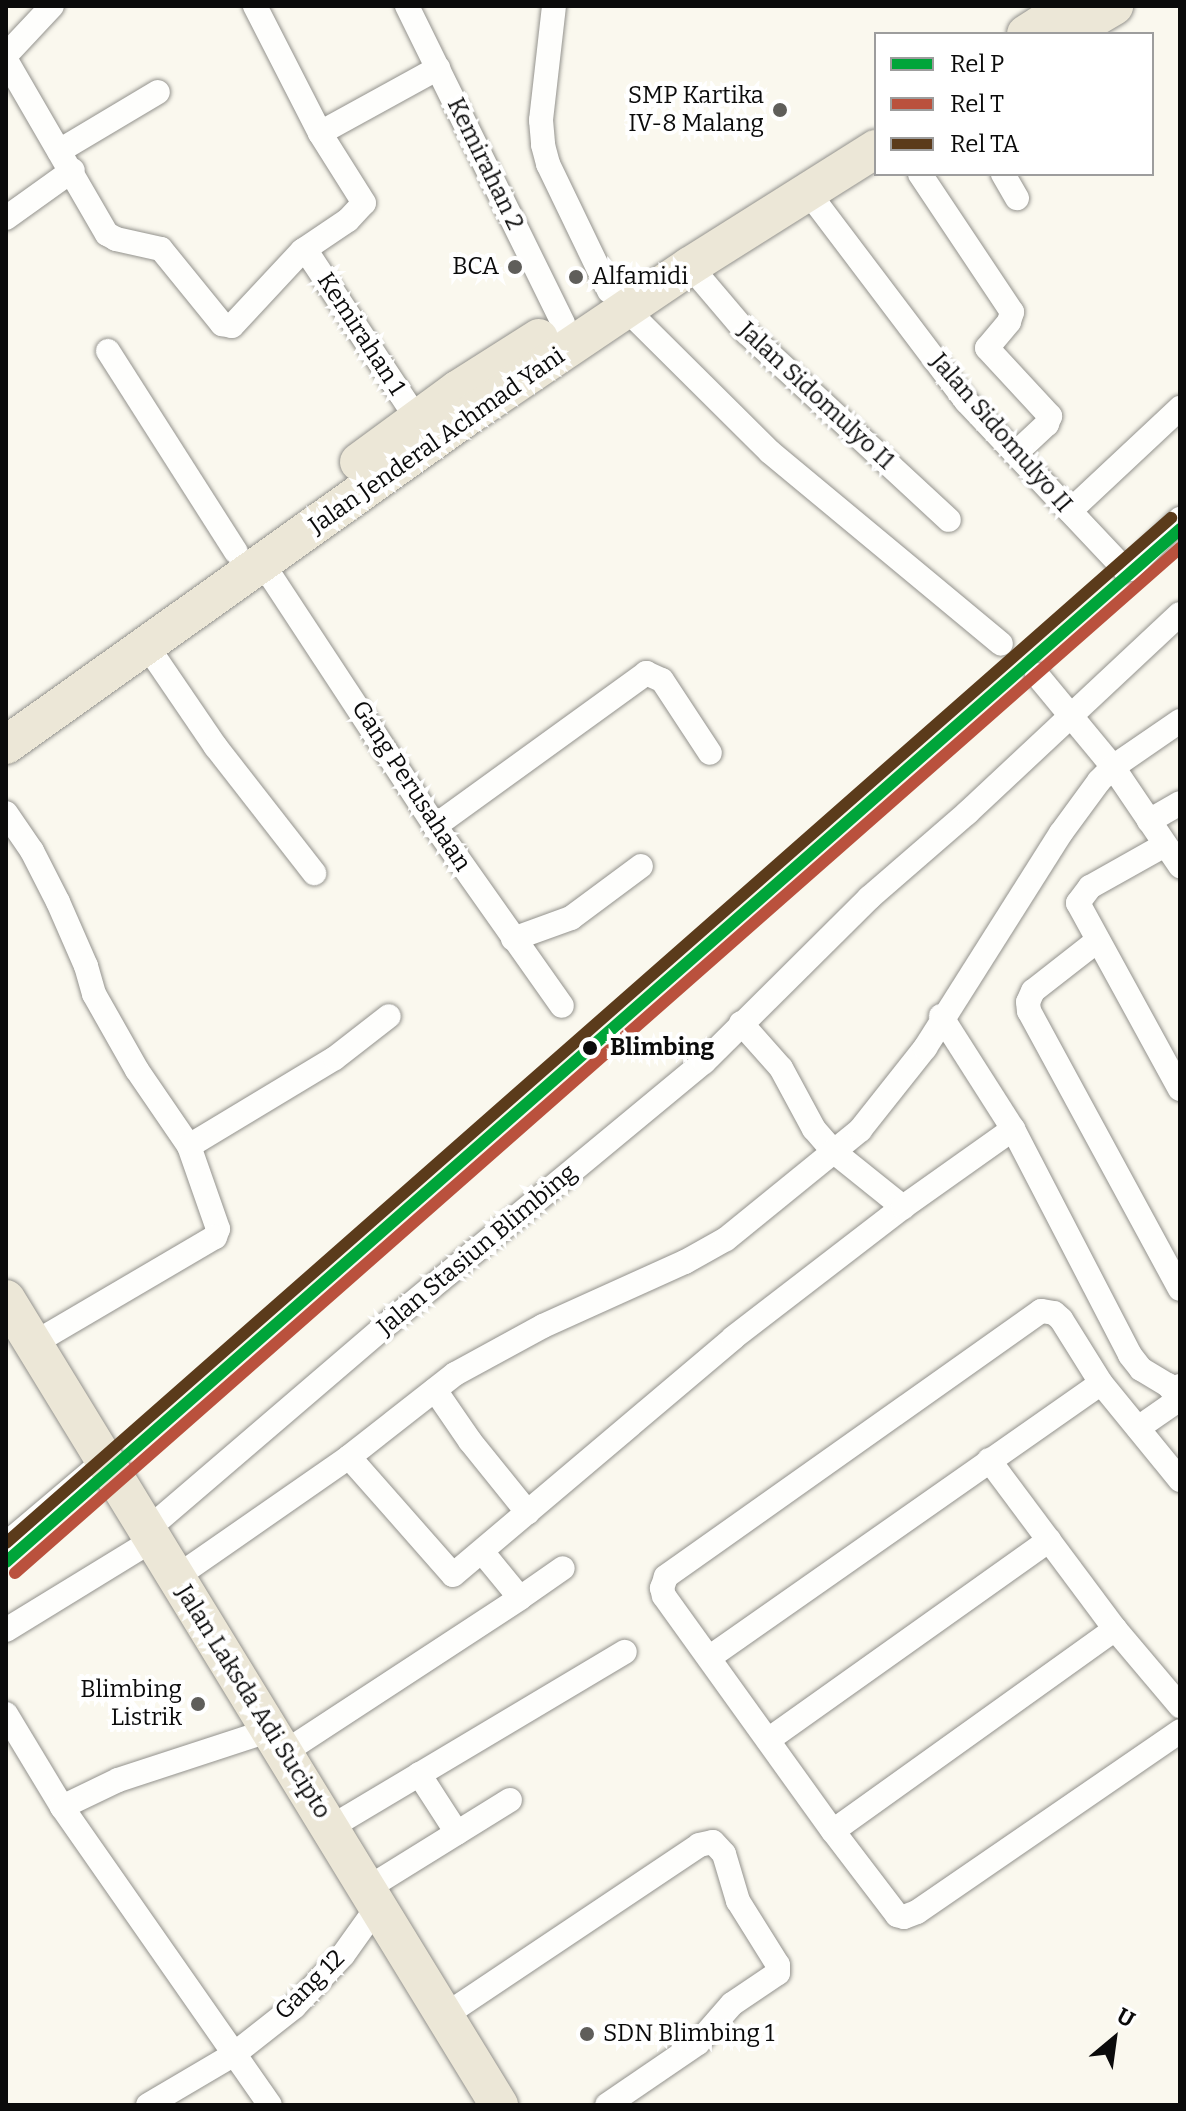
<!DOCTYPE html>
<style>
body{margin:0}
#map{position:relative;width:1186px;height:2111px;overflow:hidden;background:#faf8ee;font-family:Bitter,serif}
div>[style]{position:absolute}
.roads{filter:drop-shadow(0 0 2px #93928d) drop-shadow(0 0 2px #93928d)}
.street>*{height:24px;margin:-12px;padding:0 12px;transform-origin:12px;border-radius:12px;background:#fefefc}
.primary>*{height:38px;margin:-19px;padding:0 19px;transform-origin:19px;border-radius:19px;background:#ece7d7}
.rail-1>*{height:12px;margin:-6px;padding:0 6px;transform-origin:6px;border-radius:6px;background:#00a53a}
.rail-2>*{height:12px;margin:-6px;padding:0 6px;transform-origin:6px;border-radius:6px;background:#ba513d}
.rail-3>*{height:12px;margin:-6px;padding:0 6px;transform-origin:6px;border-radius:6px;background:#5b3b1b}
.dots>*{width:22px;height:22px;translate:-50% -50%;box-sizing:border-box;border:4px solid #fff;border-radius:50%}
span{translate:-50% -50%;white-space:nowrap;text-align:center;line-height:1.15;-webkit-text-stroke:8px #fff;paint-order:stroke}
.poi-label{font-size:24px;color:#0b0b0b}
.right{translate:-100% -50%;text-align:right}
.left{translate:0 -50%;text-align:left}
.street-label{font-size:24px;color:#0b0b0b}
.stop-label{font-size:24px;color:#0b0b0b;font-weight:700}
.frame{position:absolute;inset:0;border:8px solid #0b0b0b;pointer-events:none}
.legend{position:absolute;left:874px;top:32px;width:280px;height:144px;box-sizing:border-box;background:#fff;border:2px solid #9d9d9d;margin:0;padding:10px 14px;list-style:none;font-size:24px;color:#0b0b0b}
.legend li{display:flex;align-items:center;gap:16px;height:40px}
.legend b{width:40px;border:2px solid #9d9d9d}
.north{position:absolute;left:1074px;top:1999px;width:80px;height:80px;-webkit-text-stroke:6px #fff;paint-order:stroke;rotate:29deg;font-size:22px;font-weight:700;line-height:32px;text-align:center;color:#0b0b0b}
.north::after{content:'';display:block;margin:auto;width:28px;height:36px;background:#0b0b0b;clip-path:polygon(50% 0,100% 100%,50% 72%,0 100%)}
</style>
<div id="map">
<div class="roads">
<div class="street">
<div style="left:407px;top:6px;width:353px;rotate:63.8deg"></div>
<div style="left:554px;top:6px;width:115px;rotate:96.5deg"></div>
<div style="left:541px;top:120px;width:25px;rotate:85deg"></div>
<div style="left:543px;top:145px;width:20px;rotate:75deg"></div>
<div style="left:548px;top:164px;width:141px;rotate:64.3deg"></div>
<div style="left:6px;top:55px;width:67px;rotate:-46.8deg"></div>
<div style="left:6px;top:60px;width:201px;rotate:59.9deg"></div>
<div style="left:107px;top:234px;width:10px;rotate:29deg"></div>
<div style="left:116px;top:239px;width:46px;rotate:12.5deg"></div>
<div style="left:161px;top:249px;width:97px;rotate:50.9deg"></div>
<div style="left:222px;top:324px;width:10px;rotate:11deg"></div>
<div style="left:232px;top:326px;width:103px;rotate:-47deg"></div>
<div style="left:302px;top:251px;width:55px;rotate:-34deg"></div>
<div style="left:348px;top:220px;width:23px;rotate:-47deg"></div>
<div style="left:364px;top:203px;width:83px;rotate:-122.2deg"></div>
<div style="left:320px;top:133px;width:143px;rotate:-117.1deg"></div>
<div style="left:320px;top:133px;width:135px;rotate:-28.8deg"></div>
<div style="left:59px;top:151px;width:115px;rotate:-30.8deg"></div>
<div style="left:920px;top:174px;width:166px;rotate:56.3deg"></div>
<div style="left:1012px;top:312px;width:10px;rotate:107deg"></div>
<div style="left:1009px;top:322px;width:34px;rotate:130deg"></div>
<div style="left:987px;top:348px;width:93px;rotate:47.2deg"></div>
<div style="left:1050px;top:416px;width:9px;rotate:111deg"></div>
<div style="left:1047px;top:424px;width:41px;rotate:137deg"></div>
<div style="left:1003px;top:174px;width:28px;rotate:60deg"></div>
<div style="left:808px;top:192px;width:262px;rotate:52.9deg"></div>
<div style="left:966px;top:401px;width:232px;rotate:46.7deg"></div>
<div style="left:1125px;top:570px;width:5px;rotate:-11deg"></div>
<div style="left:1130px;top:569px;width:71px;rotate:-45deg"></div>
<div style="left:6px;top:218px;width:82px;rotate:-35.6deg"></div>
<div style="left:305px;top:249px;width:204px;rotate:56.6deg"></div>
<div style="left:690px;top:266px;width:88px;rotate:49.6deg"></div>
<div style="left:747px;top:333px;width:275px;rotate:42.8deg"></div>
<div style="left:626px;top:309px;width:203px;rotate:44.8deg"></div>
<div style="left:770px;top:452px;width:300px;rotate:39.7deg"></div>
<div style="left:108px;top:351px;width:238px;rotate:57.5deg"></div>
<div style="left:1070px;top:511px;width:151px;rotate:-43.1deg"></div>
<div style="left:263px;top:564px;width:313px;rotate:56.7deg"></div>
<div style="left:435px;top:826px;width:220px;rotate:54.8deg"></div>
<div style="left:147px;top:646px;width:122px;rotate:55.7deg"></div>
<div style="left:216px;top:747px;width:160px;rotate:52.1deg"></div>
<div style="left:1037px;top:675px;width:119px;rotate:50.4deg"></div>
<div style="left:1113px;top:767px;width:120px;rotate:55.9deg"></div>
<div style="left:6px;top:813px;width:46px;rotate:55.6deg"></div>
<div style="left:32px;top:851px;width:57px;rotate:63deg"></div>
<div style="left:58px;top:902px;width:70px;rotate:66.4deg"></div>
<div style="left:86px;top:966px;width:29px;rotate:74deg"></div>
<div style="left:94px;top:994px;width:87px;rotate:60.5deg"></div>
<div style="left:137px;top:1070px;width:92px;rotate:55.6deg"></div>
<div style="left:189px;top:1146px;width:88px;rotate:70.7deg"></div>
<div style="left:218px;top:1229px;width:9px;rotate:111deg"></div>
<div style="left:215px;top:1237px;width:210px;rotate:149.6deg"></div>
<div style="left:1149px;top:821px;width:36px;rotate:-30deg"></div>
<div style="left:435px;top:826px;width:261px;rotate:-35.9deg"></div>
<div style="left:646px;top:673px;width:17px;rotate:24deg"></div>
<div style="left:662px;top:680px;width:87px;rotate:56.7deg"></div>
<div style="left:1163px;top:846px;width:84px;rotate:150.7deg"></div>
<div style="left:1090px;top:887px;width:20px;rotate:127deg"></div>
<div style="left:1078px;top:903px;width:212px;rotate:61.3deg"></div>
<div style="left:513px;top:939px;width:62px;rotate:-19.9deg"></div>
<div style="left:571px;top:918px;width:87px;rotate:-36.6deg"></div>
<div style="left:1097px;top:941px;width:81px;rotate:142deg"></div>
<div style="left:1033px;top:991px;width:12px;rotate:114deg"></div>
<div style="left:1028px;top:1002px;width:9px;rotate:84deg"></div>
<div style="left:1029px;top:1011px;width:316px;rotate:61.5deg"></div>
<div style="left:941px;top:1016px;width:134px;rotate:57.5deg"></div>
<div style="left:1013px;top:1129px;width:254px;rotate:62.6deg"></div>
<div style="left:1130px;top:1355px;width:18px;rotate:52deg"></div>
<div style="left:1141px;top:1369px;width:31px;rotate:31deg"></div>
<div style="left:1168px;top:1385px;width:11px;rotate:52deg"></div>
<div style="left:741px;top:1023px;width:60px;rotate:48.4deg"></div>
<div style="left:781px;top:1068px;width:69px;rotate:61.6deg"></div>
<div style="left:814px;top:1129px;width:29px;rotate:49deg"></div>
<div style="left:833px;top:1151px;width:90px;rotate:38.7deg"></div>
<div style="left:189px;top:1146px;width:170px;rotate:-31.1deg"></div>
<div style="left:335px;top:1058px;width:68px;rotate:-37.9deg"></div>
<div style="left:435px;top:1390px;width:62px;rotate:55.5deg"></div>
<div style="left:470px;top:1441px;width:92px;rotate:51.1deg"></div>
<div style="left:1138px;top:1428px;width:44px;rotate:-34.8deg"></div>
<div style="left:1174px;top:1403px;width:18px;rotate:-71deg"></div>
<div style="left:349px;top:1457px;width:157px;rotate:48.6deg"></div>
<div style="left:453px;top:1575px;width:367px;rotate:-40.2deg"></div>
<div style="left:733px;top:1338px;width:215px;rotate:-37.6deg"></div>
<div style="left:903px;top:1207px;width:135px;rotate:-35.3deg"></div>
<div style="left:989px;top:1460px;width:211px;rotate:53.3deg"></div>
<div style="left:1115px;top:1629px;width:101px;rotate:49.8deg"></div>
<div style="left:1180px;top:1480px;width:125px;rotate:-129.2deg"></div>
<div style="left:1101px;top:1383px;width:75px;rotate:-122deg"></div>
<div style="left:1061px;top:1319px;width:9px;rotate:-139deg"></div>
<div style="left:1054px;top:1313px;width:13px;rotate:-171deg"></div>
<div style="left:1041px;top:1311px;width:460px;rotate:144.7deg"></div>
<div style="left:666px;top:1577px;width:12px;rotate:110deg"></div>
<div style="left:662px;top:1588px;width:8px;rotate:76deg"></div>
<div style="left:664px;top:1596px;width:289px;rotate:54.3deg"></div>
<div style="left:833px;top:1831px;width:106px;rotate:52.7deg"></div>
<div style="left:897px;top:1915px;width:7px;rotate:16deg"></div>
<div style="left:904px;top:1917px;width:14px;rotate:-21deg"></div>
<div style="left:917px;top:1912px;width:319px;rotate:-34.5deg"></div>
<div style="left:147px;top:1530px;width:323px;rotate:-40.6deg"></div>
<div style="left:392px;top:1320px;width:405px;rotate:-39.6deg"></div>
<div style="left:704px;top:1062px;width:233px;rotate:-44.8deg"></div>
<div style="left:869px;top:898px;width:130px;rotate:-40.9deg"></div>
<div style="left:967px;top:813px;width:291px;rotate:-43.1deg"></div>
<div style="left:6px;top:1544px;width:127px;rotate:-40.2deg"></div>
<div style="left:175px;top:1578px;width:212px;rotate:-34.8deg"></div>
<div style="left:349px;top:1457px;width:135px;rotate:-38.1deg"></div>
<div style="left:455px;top:1374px;width:100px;rotate:-28.6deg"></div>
<div style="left:543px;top:1326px;width:156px;rotate:-24.3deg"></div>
<div style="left:685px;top:1262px;width:47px;rotate:-29.3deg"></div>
<div style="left:726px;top:1239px;width:173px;rotate:-39.1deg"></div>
<div style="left:860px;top:1130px;width:105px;rotate:-51.6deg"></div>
<div style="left:925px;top:1048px;width:254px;rotate:-57.7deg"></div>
<div style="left:1061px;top:833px;width:64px;rotate:-53.8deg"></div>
<div style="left:1099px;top:781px;width:20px;rotate:-45deg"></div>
<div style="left:1113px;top:767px;width:81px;rotate:-34.5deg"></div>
<div style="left:520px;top:1598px;width:52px;rotate:-34.9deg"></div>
<div style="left:6px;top:1630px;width:172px;rotate:-31.5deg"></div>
<div style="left:710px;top:1657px;width:477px;rotate:-35deg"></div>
<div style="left:6px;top:1714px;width:109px;rotate:58.9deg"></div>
<div style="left:62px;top:1807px;width:363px;rotate:55.1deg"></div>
<div style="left:768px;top:1740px;width:345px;rotate:-35.4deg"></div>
<div style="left:285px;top:1752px;width:281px;rotate:-33.2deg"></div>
<div style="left:520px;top:1598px;width:58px;rotate:-129.4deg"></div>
<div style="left:419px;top:1774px;width:70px;rotate:57.2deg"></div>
<div style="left:62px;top:1807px;width:62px;rotate:-25.7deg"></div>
<div style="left:118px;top:1780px;width:158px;rotate:-18.1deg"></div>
<div style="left:331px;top:1827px;width:342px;rotate:-30.8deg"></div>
<div style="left:833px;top:1831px;width:347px;rotate:-35.6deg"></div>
<div style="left:368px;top:1888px;width:167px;rotate:-31.8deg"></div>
<div style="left:444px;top:2016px;width:307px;rotate:-33.8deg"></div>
<div style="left:699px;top:1845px;width:14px;rotate:-12deg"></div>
<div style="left:713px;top:1842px;width:16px;rotate:47deg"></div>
<div style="left:724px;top:1854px;width:49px;rotate:73.4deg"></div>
<div style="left:738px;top:1901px;width:75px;rotate:58deg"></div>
<div style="left:778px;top:1965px;width:8px;rotate:90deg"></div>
<div style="left:778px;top:1973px;width:55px;rotate:146deg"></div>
<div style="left:732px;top:2004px;width:52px;rotate:131.1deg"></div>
<div style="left:698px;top:2043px;width:110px;rotate:145.7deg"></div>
<div style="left:148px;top:2105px;width:99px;rotate:-30.5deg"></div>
<div style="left:233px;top:2055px;width:78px;rotate:-38.2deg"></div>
<div style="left:294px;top:2007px;width:71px;rotate:-46.7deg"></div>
<div style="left:343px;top:1955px;width:60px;rotate:-54.5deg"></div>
</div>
<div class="primary">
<div style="left:1026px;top:34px;width:52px;rotate:-32.5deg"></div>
<div style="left:1067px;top:34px;width:55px;rotate:-30.8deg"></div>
<div style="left:359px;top:462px;width:122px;rotate:-36.3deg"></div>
<div style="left:457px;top:390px;width:97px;rotate:-32.4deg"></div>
<div style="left:6px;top:745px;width:576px;rotate:-35.46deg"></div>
<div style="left:475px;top:411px;width:259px;rotate:-34deg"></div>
<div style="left:690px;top:266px;width:220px;rotate:-32.2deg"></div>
<div style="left:6px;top:1299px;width:945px;rotate:58.55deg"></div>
</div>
</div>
<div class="rail-1">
<div style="left:6px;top:1562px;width:1564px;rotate:-41.34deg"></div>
</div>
<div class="rail-2">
<div style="left:15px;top:1573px;width:1552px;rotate:-41.34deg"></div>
</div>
<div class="rail-3">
<div style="left:6px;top:1543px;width:1552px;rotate:-41.34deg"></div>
</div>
<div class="dots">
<div style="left:780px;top:110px;background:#5f5e5a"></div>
<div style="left:515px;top:267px;background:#5f5e5a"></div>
<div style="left:576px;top:277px;background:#5f5e5a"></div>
<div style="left:590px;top:1048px;background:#0b0b0b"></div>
<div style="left:198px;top:1704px;background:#5f5e5a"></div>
<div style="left:587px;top:2034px;background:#5f5e5a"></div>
</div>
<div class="poi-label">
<span class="right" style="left:764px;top:110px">SMP Kartika<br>IV-8 Malang</span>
<span class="right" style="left:499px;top:267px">BCA</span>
<span class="left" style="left:592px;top:277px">Alfamidi</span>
<span class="right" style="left:182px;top:1704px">Blimbing<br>Listrik</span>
<span class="left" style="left:603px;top:2034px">SDN Blimbing 1</span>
</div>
<div class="street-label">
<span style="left:485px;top:164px;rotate:64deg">Kemirahan 2</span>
<span style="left:361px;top:334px;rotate:57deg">Kemirahan 1</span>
<span style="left:816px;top:396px;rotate:43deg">Jalan Sidomulyo I1</span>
<span style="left:1001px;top:433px;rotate:49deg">Jalan Sidomulyo II</span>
<span style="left:437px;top:441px;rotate:-35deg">Jalan Jenderal Achmad Yani</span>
<span style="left:411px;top:786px;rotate:57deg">Gang Perusahaan</span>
<span style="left:477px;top:1250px;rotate:-40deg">Jalan Stasiun Blimbing</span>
<span style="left:253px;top:1702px;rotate:58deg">Jalan Laksda Adi Sucipto</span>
<span style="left:310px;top:1985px;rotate:-45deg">Gang 12</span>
</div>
<div class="stop-label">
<span class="left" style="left:610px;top:1048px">Blimbing</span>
</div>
<div class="frame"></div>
<ul class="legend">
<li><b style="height:10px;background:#00a53a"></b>Rel P</li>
<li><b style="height:10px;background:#ba513d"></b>Rel T</li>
<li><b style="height:10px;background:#5b3b1b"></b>Rel TA</li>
</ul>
<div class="north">U</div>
</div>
